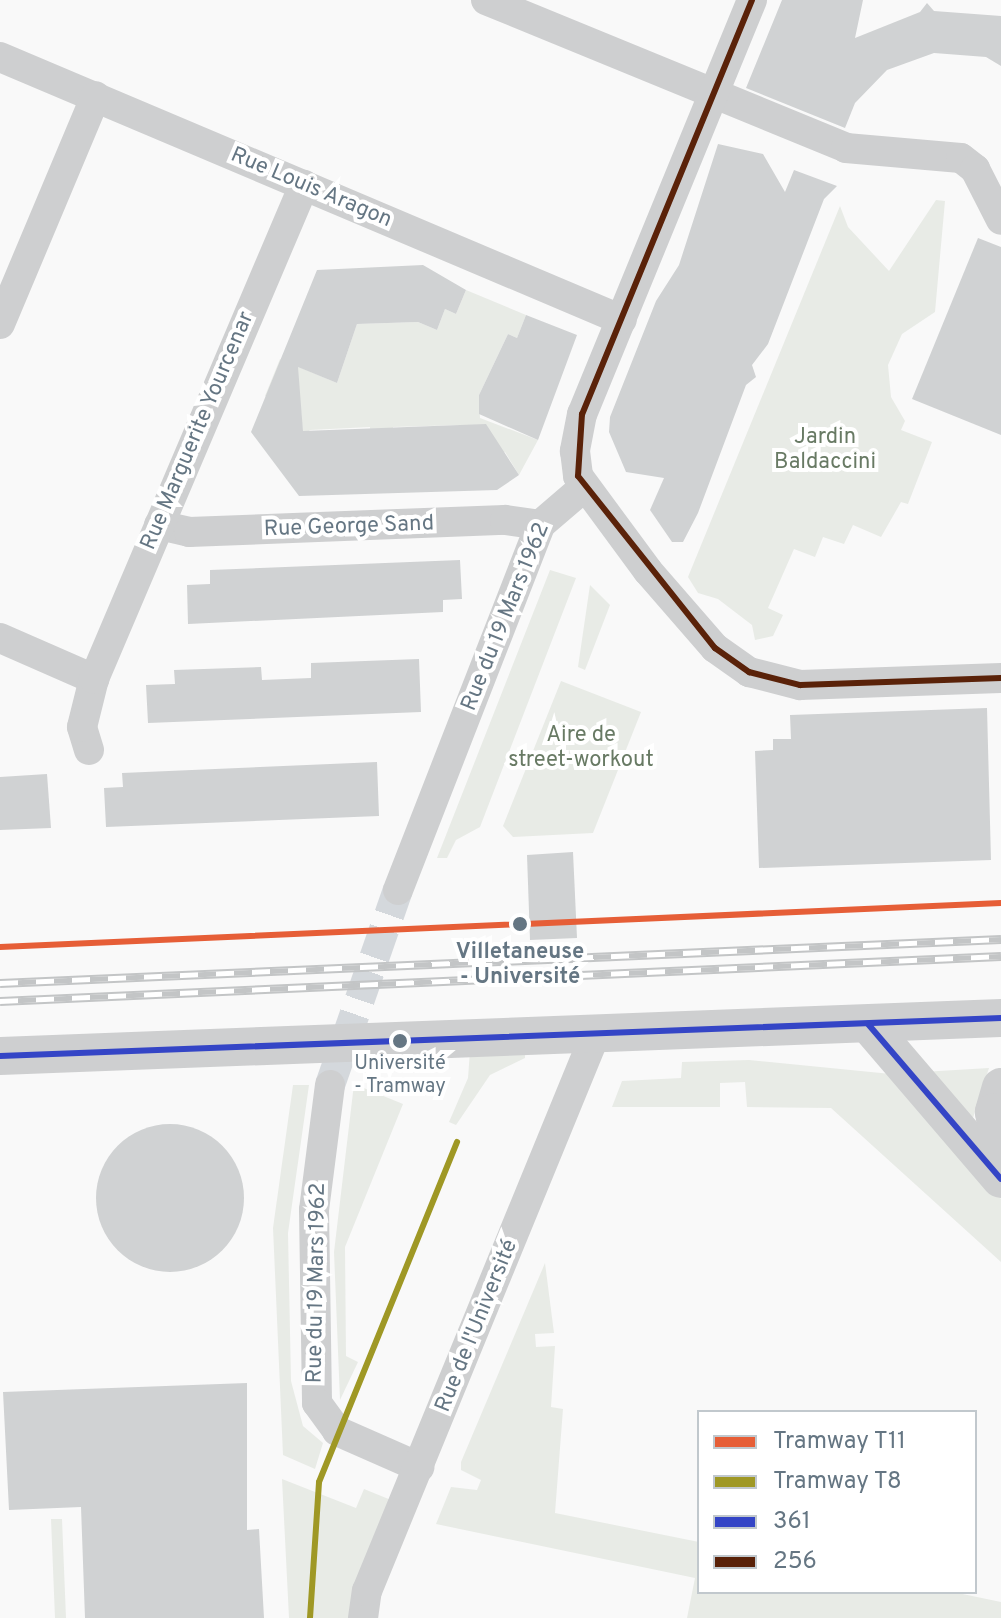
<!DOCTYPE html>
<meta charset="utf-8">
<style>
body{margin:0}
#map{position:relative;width:1001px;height:1618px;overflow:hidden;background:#f9f9f9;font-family:Overpass,sans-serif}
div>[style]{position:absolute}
.green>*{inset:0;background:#e8ebe6}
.building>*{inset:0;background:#d0d2d3}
.round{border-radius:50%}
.minor-tunnel>*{height:30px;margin-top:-15px;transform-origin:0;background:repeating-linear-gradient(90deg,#d4d8dc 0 30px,transparent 0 45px)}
.minor>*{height:30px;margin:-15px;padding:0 15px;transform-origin:15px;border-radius:15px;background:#cecfd0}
.tertiary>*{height:38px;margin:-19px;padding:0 19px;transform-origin:19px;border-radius:19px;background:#cecfd0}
.rail>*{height:9px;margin-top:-4.5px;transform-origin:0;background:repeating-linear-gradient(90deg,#fff 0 18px,#c3c5c6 0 36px);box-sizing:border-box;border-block:2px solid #c3c5c6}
.bus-1>*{height:6px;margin:-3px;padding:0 3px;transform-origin:3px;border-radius:3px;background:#3445c6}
.bus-2>*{height:6px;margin:-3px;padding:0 3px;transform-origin:3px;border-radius:3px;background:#5a2209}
.tram-1>*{height:6px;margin:-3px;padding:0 3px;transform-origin:3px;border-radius:3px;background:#e65e37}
.tram-2>*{height:6px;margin:-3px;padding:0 3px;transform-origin:3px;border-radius:3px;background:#9f9825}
.dots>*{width:22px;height:22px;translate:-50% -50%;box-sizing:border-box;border:4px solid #fff;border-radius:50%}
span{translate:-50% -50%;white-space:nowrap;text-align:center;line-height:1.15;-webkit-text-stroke:8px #fff;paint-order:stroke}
.bus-label{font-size:20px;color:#657683}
.street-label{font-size:22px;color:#657683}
.park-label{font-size:22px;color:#687a64}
.stop-label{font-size:22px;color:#657683;font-weight:700}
.legend{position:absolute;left:697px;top:1410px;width:280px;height:184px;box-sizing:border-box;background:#fff;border:2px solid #c1c8cd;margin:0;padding:10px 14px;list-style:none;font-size:24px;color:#657683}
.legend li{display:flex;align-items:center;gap:16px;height:40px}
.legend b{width:40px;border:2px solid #c1c8cd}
</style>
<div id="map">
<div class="green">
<div style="clip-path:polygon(936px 200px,945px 201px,935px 312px,902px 334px,888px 365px,891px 397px,905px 421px,901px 430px,932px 442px,908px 504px,901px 502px,881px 537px,853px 525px,844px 544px,823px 537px,815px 557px,794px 549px,768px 608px,783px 615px,773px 636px,755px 640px,752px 625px,718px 599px,698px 593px,688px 577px,840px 206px,848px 227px,889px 271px)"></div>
<div style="clip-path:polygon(466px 290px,526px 315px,517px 338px,508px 334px,479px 395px,480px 418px,538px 440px,519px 475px,505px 452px,491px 459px,460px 425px,393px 427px,393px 434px,370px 434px,370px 427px,310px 430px,303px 436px,301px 411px,265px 396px,280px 359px,337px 383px,357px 324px,418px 322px,437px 330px,445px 309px,456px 314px)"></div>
<div style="clip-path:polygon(550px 570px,576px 578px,480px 827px,456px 840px,447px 858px,437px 858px)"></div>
<div style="clip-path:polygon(590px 585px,610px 605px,585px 670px,578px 667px)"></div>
<div style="clip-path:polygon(561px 681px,641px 712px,593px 833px,513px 837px,503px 826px)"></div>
<div style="clip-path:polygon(525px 1050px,525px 1058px,490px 1075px,456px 1125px,449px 1122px,468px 1078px,470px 1051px)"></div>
<div style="clip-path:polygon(749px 1060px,891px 1074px,1001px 1199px,1001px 1262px,831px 1108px,747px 1107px,745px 1082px,720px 1083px,720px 1107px,612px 1107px,622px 1081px,681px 1078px,682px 1062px)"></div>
<div style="clip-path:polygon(989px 1068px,972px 1121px,922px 1072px)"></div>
<div style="clip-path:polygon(354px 1084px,403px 1104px,345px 1247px,346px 1356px,358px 1362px,340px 1400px,334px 1252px)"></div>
<div style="clip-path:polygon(293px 1085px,309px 1085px,288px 1233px,291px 1381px,303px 1426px,323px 1443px,315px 1469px,283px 1455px,273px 1228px)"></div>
<div style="clip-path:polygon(545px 1263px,554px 1333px,535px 1334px,536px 1347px,555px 1346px,551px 1407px,563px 1409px,555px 1513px,699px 1542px,699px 1592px,953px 1592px,1001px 1602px,1001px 1618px,687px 1618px,695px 1578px,436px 1524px,451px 1487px,477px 1490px,481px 1480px,461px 1470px,461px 1462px)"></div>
<div style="clip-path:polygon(282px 1479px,356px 1508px,364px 1489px,391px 1500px,348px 1618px,289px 1618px)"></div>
<div style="clip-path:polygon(51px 1519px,62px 1519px,66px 1618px,55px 1618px)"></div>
</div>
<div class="building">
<div style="clip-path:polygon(782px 0,863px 0,855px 38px,920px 12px,927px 3px,934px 11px,1001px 16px,1001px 66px,986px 57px,934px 53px,887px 70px,855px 103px,845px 128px,746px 88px)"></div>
<div style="clip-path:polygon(718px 144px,763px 154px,785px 192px,794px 170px,837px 186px,824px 199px,768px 344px,752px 365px,756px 377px,746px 385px,698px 513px,683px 542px,672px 542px,650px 510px,664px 478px,626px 472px,609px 432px,610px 417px,656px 301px,679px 265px)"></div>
<div style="clip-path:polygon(978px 238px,1001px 247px,1001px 435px,912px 399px)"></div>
<div style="clip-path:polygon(423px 265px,466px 290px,456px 314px,445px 309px,437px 330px,418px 322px,357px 324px,337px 383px,298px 367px,303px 431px,486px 424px,519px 475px,497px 490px,299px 496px,251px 432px,317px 270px)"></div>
<div style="clip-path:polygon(526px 315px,577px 335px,538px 440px,479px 414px,479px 395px,508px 334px,517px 338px)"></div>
<div style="clip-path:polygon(460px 560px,462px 599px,443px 600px,443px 612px,188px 624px,187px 585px,210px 584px,210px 570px)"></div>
<div style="clip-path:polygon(419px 659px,421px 712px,148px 723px,146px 685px,175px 684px,174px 670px,261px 667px,262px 680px,311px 678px,311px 663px)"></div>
<div style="clip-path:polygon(987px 708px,991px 860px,759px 868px,755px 751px,773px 750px,773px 739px,791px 739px,790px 715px)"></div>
<div style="clip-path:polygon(377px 762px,379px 816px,106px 827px,104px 788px,123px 787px,122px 773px)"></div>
<div style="clip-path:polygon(47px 774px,51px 828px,0 830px,0 777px)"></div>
<div style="clip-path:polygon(573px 852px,577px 938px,530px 940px,527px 855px)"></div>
<div class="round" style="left:96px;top:1124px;width:148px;height:148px"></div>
<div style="clip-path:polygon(247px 1383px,247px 1530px,259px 1529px,264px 1618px,85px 1618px,81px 1507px,9px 1510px,3px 1392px)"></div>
</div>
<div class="minor-tunnel">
<div style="left:330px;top:1085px;width:207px;rotate:-70.8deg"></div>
</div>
<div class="minor">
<div style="left:486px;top:0;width:389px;rotate:22.3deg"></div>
<div style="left:846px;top:148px;width:115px;rotate:5deg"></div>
<div style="left:961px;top:158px;width:18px;rotate:38deg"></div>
<div style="left:975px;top:169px;width:57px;rotate:63deg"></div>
<div style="left:752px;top:0;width:448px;rotate:112.3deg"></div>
<div style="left:582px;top:414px;width:38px;rotate:101deg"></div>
<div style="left:575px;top:451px;width:25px;rotate:83deg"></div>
<div style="left:578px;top:476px;width:118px;rotate:53.6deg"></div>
<div style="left:648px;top:571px;width:102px;rotate:49deg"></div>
<div style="left:715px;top:648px;width:42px;rotate:35.2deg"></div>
<div style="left:749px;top:672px;width:53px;rotate:14.3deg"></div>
<div style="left:800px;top:685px;width:201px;rotate:-2deg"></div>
<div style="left:0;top:57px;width:675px;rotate:22.92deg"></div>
<div style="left:0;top:324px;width:247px;rotate:-67.2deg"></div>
<div style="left:159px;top:525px;width:31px;rotate:13deg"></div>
<div style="left:189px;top:532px;width:316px;rotate:-2.2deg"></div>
<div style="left:505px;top:520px;width:35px;rotate:8deg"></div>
<div style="left:0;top:638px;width:103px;rotate:23.6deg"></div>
<div style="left:89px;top:750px;width:24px;rotate:-107deg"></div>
<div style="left:82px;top:727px;width:49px;rotate:-76deg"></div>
<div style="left:94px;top:679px;width:537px;rotate:-66.97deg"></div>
<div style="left:398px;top:890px;width:392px;rotate:-68.7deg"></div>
<div style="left:540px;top:525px;width:57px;rotate:-40.7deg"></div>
<div style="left:330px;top:1085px;width:126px;rotate:97.3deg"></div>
<div style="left:314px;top:1210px;width:193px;rotate:89.1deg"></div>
<div style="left:317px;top:1403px;width:34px;rotate:54deg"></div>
<div style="left:337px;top:1431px;width:90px;rotate:23.7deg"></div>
<div style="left:363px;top:1618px;width:27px;rotate:-82deg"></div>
<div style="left:367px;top:1591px;width:601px;rotate:-67.7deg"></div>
</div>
<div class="tertiary">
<div style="left:868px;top:1024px;width:204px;rotate:49.4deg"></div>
<div style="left:0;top:1056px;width:1002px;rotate:-2.17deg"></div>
<div style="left:1001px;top:1087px;width:26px;rotate:106deg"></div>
<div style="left:994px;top:1112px;width:46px;rotate:81.2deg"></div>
</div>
<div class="rail">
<div style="left:0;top:983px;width:1002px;rotate:-2.52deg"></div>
<div style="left:0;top:1001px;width:1002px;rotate:-2.57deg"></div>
</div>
<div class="bus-1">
<div style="left:868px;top:1024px;width:204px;rotate:49.4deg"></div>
<div style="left:0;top:1056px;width:1002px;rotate:-2.17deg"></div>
</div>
<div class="bus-2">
<div style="left:752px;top:0;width:448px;rotate:112.3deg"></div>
<div style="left:582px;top:414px;width:62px;rotate:93.7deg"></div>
<div style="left:578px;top:476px;width:220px;rotate:51.5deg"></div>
<div style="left:715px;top:648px;width:42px;rotate:35.2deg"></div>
<div style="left:749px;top:672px;width:53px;rotate:14.3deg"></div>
<div style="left:800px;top:685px;width:201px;rotate:-2deg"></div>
</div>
<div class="tram-1">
<div style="left:0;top:947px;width:1002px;rotate:-2.52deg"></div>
</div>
<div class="tram-2">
<div style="left:310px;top:1618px;width:136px;rotate:-86.2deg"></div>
<div style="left:319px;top:1482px;width:367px;rotate:-67.9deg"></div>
</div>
<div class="dots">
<div style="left:520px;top:924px;background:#657683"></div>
<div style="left:400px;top:1041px;background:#657683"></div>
</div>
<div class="bus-label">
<span style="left:400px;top:1076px">Université<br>- Tramway</span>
</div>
<div class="street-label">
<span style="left:311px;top:188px;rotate:23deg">Rue Louis Aragon</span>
<span style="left:198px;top:431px;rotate:-67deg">Rue Marguerite Yourcenar</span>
<span style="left:349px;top:527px;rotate:-2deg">Rue George Sand</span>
<span style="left:506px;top:617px;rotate:-68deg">Rue du 19 Mars 1962</span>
<span style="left:317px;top:1283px;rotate:-89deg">Rue du 19 Mars 1962</span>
<span style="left:477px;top:1326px;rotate:-68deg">Rue de l'Université</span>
</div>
<div class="park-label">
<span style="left:825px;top:450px">Jardin<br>Baldaccini</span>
<span style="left:581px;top:748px">Aire de<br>street-workout</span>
</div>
<div class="stop-label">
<span style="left:520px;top:965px">Villetaneuse<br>- Université</span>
</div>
<ul class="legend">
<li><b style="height:10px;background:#e65e37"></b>Tramway T11</li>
<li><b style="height:10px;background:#9f9825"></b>Tramway T8</li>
<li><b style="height:10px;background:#3445c6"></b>361</li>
<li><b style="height:10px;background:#5a2209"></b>256</li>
</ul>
</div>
